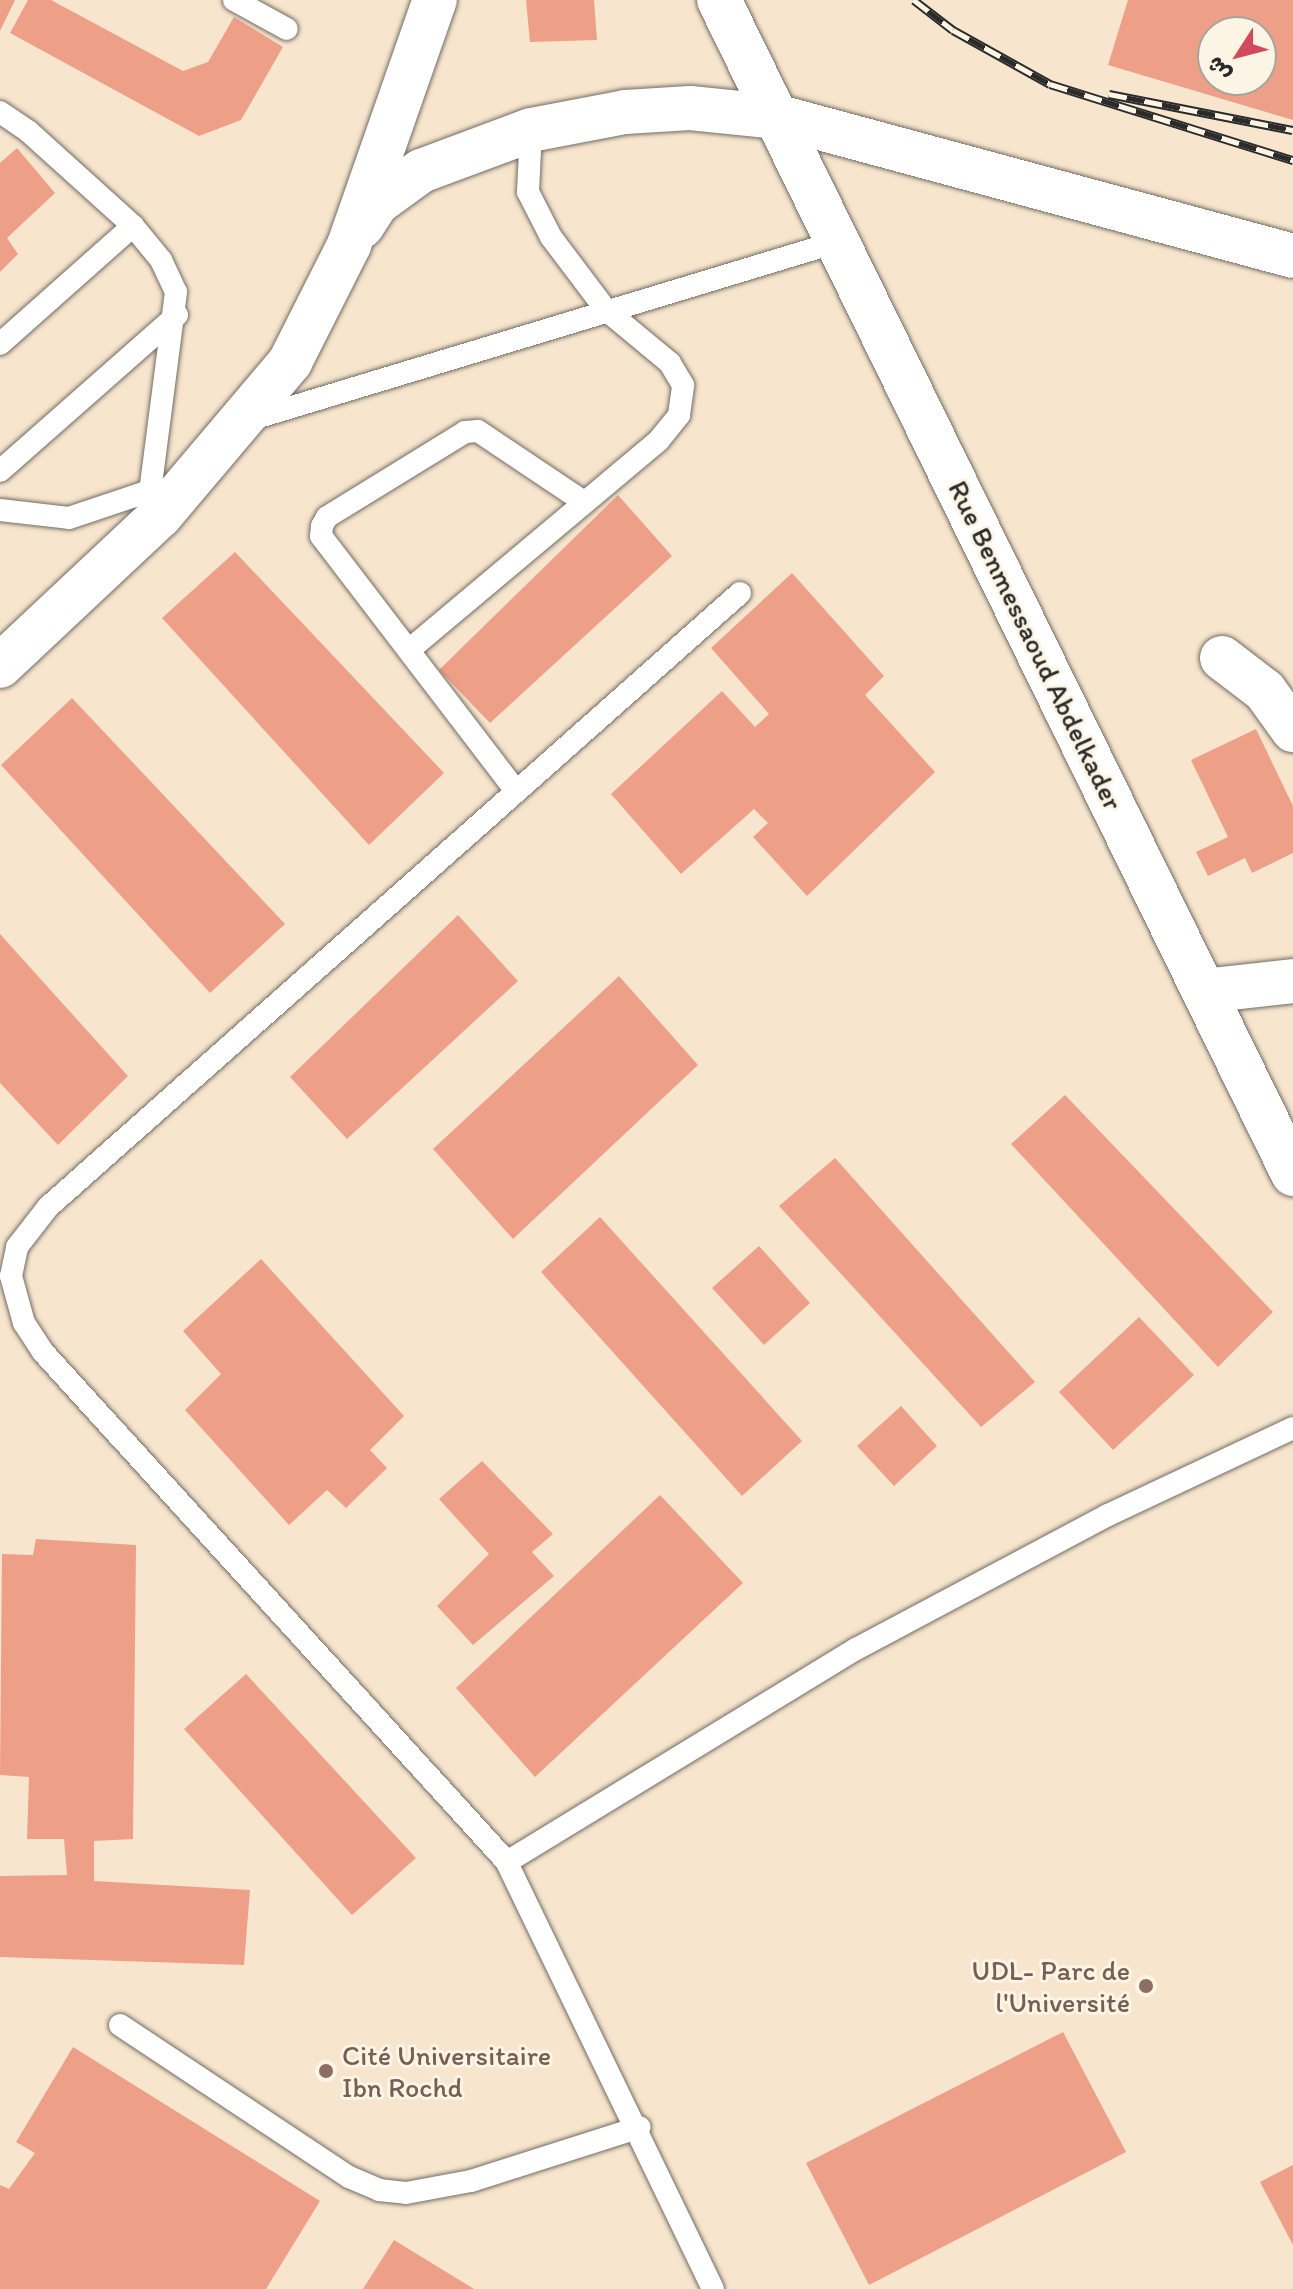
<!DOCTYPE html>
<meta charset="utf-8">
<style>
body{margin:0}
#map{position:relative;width:1293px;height:2289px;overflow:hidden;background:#f7e5cd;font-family:Itim,"Playpen Sans Arabic",sans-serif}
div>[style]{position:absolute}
.building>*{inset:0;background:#ee9f88}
.roads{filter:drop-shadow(0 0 2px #726c64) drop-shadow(0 0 2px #726c64)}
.service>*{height:22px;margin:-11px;padding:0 11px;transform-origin:11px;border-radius:11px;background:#fff}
.minor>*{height:44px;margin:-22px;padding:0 22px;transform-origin:22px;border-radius:22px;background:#fff}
.tertiary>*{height:44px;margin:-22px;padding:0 22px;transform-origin:22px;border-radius:22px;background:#fff}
.secondary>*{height:44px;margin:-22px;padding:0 22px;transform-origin:22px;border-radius:22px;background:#fff}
.primary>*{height:44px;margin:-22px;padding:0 22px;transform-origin:22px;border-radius:22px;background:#fff}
.rail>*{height:9px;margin-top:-4.5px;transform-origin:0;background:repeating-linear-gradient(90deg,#fcf5e5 0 18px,#2b2b2b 0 36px);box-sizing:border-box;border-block:2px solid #2b2b2b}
.dots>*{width:22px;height:22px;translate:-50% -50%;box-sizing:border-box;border:4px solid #fcf5e5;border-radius:50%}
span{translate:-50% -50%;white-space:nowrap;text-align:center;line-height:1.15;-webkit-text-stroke:6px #fcf5e5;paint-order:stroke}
.street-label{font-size:28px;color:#2b2b2b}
.education-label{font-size:28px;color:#785e54}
.right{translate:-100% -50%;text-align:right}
.left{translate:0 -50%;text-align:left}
.north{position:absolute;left:1197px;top:16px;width:80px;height:80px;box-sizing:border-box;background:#fcf5e5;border:2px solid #a8a49b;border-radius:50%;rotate:234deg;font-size:22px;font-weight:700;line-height:32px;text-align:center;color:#2b2b2b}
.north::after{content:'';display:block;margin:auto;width:28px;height:36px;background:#d1495b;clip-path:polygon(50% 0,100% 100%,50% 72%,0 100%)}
</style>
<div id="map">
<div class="building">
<div style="clip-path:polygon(0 0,15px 0,0 31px)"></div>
<div style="clip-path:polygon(28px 0,51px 0,183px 71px,208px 62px,234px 17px,283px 47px,241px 120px,199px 136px,10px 33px)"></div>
<div style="clip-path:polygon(526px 0,594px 0,597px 40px,530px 42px)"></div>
<div style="clip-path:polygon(evenodd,1128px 0,1293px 0,1293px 120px,1108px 65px,1128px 0,1213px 32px,1261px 32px,1261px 80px,1213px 80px,1213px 32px)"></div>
<div style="clip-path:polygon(17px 148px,55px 193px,7px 238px,18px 254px,0 272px,0 163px)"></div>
<div style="clip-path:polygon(618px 495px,672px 556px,490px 723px,439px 670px)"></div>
<div style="clip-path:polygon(235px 552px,444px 773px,369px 845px,162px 618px)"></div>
<div style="clip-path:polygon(792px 573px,884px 676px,865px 695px,935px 772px,807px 896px,753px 837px,768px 823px,754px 809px,681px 874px,611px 794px,722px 691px,755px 727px,769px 714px,711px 648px)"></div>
<div style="clip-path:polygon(72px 698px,285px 924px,210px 993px,1px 765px)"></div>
<div style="clip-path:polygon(1256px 729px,1293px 806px,1293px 853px,1252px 873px,1245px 858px,1208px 876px,1196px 852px,1228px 837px,1191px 760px)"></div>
<div style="clip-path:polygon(458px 915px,518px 981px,347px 1139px,290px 1077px)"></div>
<div style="clip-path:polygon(0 934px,128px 1076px,58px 1145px,0 1083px)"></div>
<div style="clip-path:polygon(619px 976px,698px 1065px,513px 1239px,433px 1149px)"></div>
<div style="clip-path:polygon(1065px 1095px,1273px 1312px,1218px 1367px,1011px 1144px)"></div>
<div style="clip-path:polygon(835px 1158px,1035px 1382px,981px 1427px,779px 1206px)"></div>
<div style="clip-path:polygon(600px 1217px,802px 1441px,742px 1496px,541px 1272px)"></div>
<div style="clip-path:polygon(759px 1246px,810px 1303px,764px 1345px,712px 1288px)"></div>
<div style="clip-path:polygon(261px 1259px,404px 1416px,370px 1450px,387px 1468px,346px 1508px,327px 1490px,289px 1525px,185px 1410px,221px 1374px,183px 1331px)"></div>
<div style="clip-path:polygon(1139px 1317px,1194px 1375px,1113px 1450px,1059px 1392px)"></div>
<div style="clip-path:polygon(901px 1406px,937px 1446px,894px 1486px,857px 1446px)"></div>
<div style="clip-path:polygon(482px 1461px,553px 1534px,532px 1552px,554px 1576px,473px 1645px,437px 1606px,489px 1554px,439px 1499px)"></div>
<div style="clip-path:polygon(660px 1495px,743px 1583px,535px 1777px,456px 1688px)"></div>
<div style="clip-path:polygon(36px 1539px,136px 1545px,133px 1839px,94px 1841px,94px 1881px,250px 1890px,244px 1965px,0 1957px,0 1876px,67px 1875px,64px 1839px,27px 1839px,29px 1777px,0 1775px,2px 1554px,33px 1555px)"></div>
<div style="clip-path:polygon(246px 1674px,416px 1858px,352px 1915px,184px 1729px)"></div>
<div style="clip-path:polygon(1063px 2032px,1126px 2152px,869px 2285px,806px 2163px)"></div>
<div style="clip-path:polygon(73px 2047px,320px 2201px,266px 2289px,0 2289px,0 2185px,9px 2189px,35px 2153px,16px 2142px)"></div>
<div style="clip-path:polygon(1293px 2165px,1293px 2245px,1260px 2182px)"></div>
<div style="clip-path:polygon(394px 2240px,474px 2289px,363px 2289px)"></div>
</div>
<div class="roads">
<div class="service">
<div style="left:234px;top:0;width:60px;rotate:28.7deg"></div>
<div style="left:0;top:112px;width:34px;rotate:34deg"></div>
<div style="left:28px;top:131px;width:142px;rotate:42.1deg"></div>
<div style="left:133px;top:226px;width:44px;rotate:50.5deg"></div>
<div style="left:161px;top:260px;width:35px;rotate:65deg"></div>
<div style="left:176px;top:292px;width:232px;rotate:97.4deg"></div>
<div style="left:0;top:344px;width:178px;rotate:-41.6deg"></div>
<div style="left:249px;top:420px;width:618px;rotate:-16.85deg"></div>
<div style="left:0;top:471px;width:236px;rotate:-41.4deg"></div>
<div style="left:0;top:510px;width:69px;rotate:6.6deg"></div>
<div style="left:69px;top:518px;width:84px;rotate:-18.6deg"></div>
<div style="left:409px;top:650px;width:326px;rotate:-40deg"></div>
<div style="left:659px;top:440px;width:32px;rotate:-51deg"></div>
<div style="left:679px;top:415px;width:30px;rotate:-82deg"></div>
<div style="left:683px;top:385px;width:26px;rotate:-121deg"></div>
<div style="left:670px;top:363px;width:83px;rotate:-140.4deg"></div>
<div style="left:606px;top:310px;width:91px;rotate:-127deg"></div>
<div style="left:551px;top:237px;width:51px;rotate:-117.1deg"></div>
<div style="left:528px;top:192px;width:62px;rotate:-87.2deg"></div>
<div style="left:516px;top:791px;width:321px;rotate:-127.4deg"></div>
<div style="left:321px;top:536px;width:10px;rotate:-84deg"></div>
<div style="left:322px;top:526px;width:10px;rotate:-61deg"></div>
<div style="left:327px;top:517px;width:162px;rotate:-31.6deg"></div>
<div style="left:465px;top:432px;width:13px;rotate:-4deg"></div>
<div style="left:478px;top:431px;width:128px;rotate:33.8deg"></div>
<div style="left:507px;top:1862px;width:689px;rotate:-132.3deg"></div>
<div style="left:43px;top:1352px;width:35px;rotate:-123deg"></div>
<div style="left:24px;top:1323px;width:49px;rotate:-105.5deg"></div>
<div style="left:11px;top:1276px;width:30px;rotate:-78deg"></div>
<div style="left:17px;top:1247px;width:51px;rotate:-52.2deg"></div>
<div style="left:48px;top:1207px;width:925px;rotate:-41.58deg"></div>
<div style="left:120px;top:2025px;width:275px;rotate:33.6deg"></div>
<div style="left:349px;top:2177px;width:33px;rotate:23deg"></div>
<div style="left:379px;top:2190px;width:27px;rotate:6deg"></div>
<div style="left:406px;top:2193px;width:66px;rotate:-10.5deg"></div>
<div style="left:471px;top:2181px;width:177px;rotate:-17.7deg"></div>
<div style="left:713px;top:2289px;width:474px;rotate:-115.8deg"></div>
<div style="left:507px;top:1862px;width:409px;rotate:-31.4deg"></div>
<div style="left:856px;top:1649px;width:285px;rotate:-28deg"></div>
<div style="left:1108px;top:1515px;width:204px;rotate:-25.2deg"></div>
</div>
<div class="minor">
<div style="left:1222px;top:658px;width:54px;rotate:37.5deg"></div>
<div style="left:1265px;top:691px;width:48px;rotate:54.3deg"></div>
<div style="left:1204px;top:991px;width:90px;rotate:-6.4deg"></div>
</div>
<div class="tertiary">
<div style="left:779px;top:117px;width:532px;rotate:15.13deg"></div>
</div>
<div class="secondary">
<div style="left:362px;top:226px;width:27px;rotate:-57deg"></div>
<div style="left:377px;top:203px;width:54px;rotate:-36deg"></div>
<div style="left:421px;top:171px;width:117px;rotate:-20.4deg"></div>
<div style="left:531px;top:130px;width:96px;rotate:-10.8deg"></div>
<div style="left:625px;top:112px;width:65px;rotate:-3.5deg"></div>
<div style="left:690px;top:108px;width:89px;rotate:5.8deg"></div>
<div style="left:0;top:666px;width:219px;rotate:-43.2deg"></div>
<div style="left:160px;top:516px;width:202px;rotate:-49.8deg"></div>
<div style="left:290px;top:362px;width:131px;rotate:-63.2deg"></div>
<div style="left:349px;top:245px;width:260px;rotate:-70.7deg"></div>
</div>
<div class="primary">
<div style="left:719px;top:0;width:1307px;rotate:63.94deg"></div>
</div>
</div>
<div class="rail">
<div style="left:914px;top:0;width:49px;rotate:37.6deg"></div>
<div style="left:953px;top:30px;width:111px;rotate:29.1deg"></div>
<div style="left:1050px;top:84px;width:255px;rotate:17.4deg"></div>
<div style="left:1109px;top:94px;width:187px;rotate:11.1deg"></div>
</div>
<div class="dots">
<div style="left:1146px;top:1986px;background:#8d6e63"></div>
<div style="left:326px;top:2071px;background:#8d6e63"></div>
</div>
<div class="street-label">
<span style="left:1036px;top:645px;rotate:64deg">Rue Benmessaoud Abdelkader</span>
</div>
<div class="education-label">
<span class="right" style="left:1130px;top:1986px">UDL- Parc de<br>l'Université</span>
<span class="left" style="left:342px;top:2071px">Cité Universitaire<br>Ibn Rochd</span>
</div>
<div class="north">ش</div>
</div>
